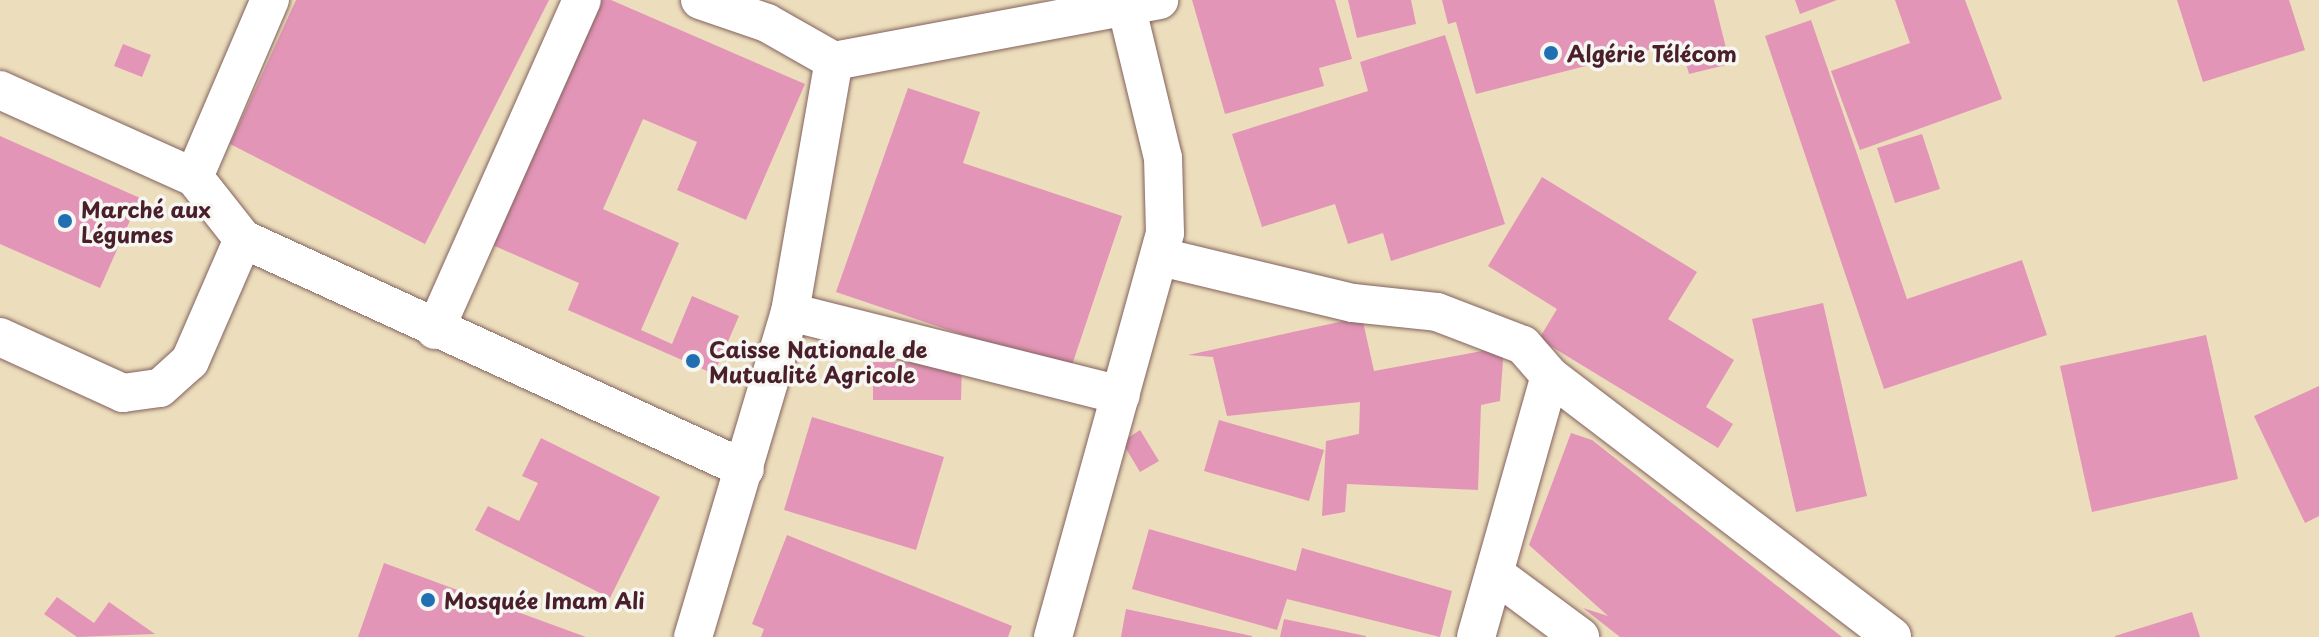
<!DOCTYPE html>
<meta charset="utf-8">
<style>
body{margin:0}
#map{position:relative;width:2319px;height:637px;overflow:hidden;background:#ecdebc;font-family:"Playpen Sans",sans-serif}
div>[style]{position:absolute}
.building>*{inset:0;background:#e295b6}
.roads{filter:drop-shadow(0 0 2px #83625e) drop-shadow(0 0 2px #83625e)}
.minor>*{height:38px;margin:-19px;padding:0 19px;transform-origin:19px;border-radius:19px;background:#fff}
.dots>*{width:22px;height:22px;translate:-50% -50%;box-sizing:border-box;border:4px solid #f6f6f2;border-radius:50%}
span{translate:-50% -50%;white-space:nowrap;text-align:center;line-height:1.15;-webkit-text-stroke:7px #f6f6f2;paint-order:stroke}
.poi-label{font-size:22px;color:#4a1f2b;font-weight:700}
.left{translate:0 -50%;text-align:left}
</style>
<div id="map">
<div class="building">
<div style="clip-path:polygon(296px 0,549px 0,425px 244px,230px 144px)"></div>
<div style="clip-path:polygon(593px 0,611px 0,805px 84px,746px 220px,677px 190px,697px 142px,643px 119px,603px 209px,679px 243px,641px 330px,672px 344px,692px 296px,739px 316px,714px 374px,568px 310px,579px 283px,488px 243px)"></div>
<div style="clip-path:polygon(1192px 0,1335px 0,1352px 59px,1319px 68px,1324px 86px,1225px 114px)"></div>
<div style="clip-path:polygon(1348px 0,1411px 0,1416px 24px,1357px 38px)"></div>
<div style="clip-path:polygon(1442px 0,1714px 0,1730px 64px,1689px 74px,1680px 42px,1476px 94px,1456px 22px,1448px 24px)"></div>
<div style="clip-path:polygon(1795px 0,1837px 0,1800px 14px)"></div>
<div style="clip-path:polygon(1895px 0,1965px 0,2002px 99px,1860px 150px,1831px 71px,1910px 43px)"></div>
<div style="clip-path:polygon(2177px 0,2289px 0,2305px 50px,2203px 82px)"></div>
<div style="clip-path:polygon(1811px 20px,1907px 299px,2022px 260px,2047px 335px,1884px 389px,1765px 36px)"></div>
<div style="clip-path:polygon(1445px 35px,1505px 224px,1391px 261px,1383px 233px,1348px 244px,1335px 204px,1262px 227px,1232px 134px,1368px 91px,1360px 62px)"></div>
<div style="clip-path:polygon(123px 44px,151px 55px,142px 77px,114px 66px)"></div>
<div style="clip-path:polygon(908px 88px,980px 112px,963px 163px,1122px 216px,1070px 371px,836px 292px)"></div>
<div style="clip-path:polygon(1922px 134px,1940px 189px,1895px 203px,1877px 148px)"></div>
<div style="clip-path:polygon(0 136px,140px 198px,100px 288px,0 244px)"></div>
<div style="clip-path:polygon(1542px 177px,1697px 272px,1668px 319px,1734px 360px,1706px 407px,1733px 424px,1718px 448px,1539px 339px,1557px 309px,1488px 266px)"></div>
<div style="clip-path:polygon(1823px 303px,1867px 496px,1796px 512px,1752px 319px)"></div>
<div style="clip-path:polygon(1362px 317px,1374px 371px,1504px 347px,1500px 401px,1481px 405px,1478px 490px,1347px 484px,1345px 512px,1322px 516px,1326px 441px,1359px 434px,1360px 402px,1227px 416px,1213px 357px,1188px 355px)"></div>
<div style="clip-path:polygon(2206px 335px,2238px 479px,2092px 512px,2060px 366px)"></div>
<div style="clip-path:polygon(873px 362px,962px 363px,961px 400px,873px 400px)"></div>
<div style="clip-path:polygon(2319px 386px,2319px 516px,2305px 523px,2254px 416px)"></div>
<div style="clip-path:polygon(812px 417px,944px 457px,916px 550px,784px 510px)"></div>
<div style="clip-path:polygon(1219px 420px,1324px 450px,1309px 501px,1204px 471px)"></div>
<div style="clip-path:polygon(1140px 430px,1159px 461px,1140px 472px,1122px 442px)"></div>
<div style="clip-path:polygon(1571px 433px,1592px 440px,1842px 637px,1620px 637px,1583px 608px,1608px 616px,1529px 545px)"></div>
<div style="clip-path:polygon(541px 438px,660px 497px,610px 598px,475px 530px,488px 506px,519px 521px,538px 483px,522px 476px)"></div>
<div style="clip-path:polygon(1149px 529px,1296px 571px,1302px 548px,1452px 591px,1440px 637px,1287px 599px,1277px 630px,1132px 589px)"></div>
<div style="clip-path:polygon(787px 535px,1012px 626px,1008px 637px,761px 637px,764px 629px,752px 624px)"></div>
<div style="clip-path:polygon(384px 563px,586px 637px,358px 637px)"></div>
<div style="clip-path:polygon(57px 597px,94px 623px,109px 602px,155px 634px,77px 637px,44px 614px)"></div>
<div style="clip-path:polygon(1126px 609px,1252px 636px,1252px 637px,1121px 637px)"></div>
<div style="clip-path:polygon(2192px 612px,2200px 637px,2115px 637px,2115px 636px)"></div>
<div style="clip-path:polygon(1284px 619px,1366px 636px,1366px 637px,1280px 637px)"></div>
</div>
<div class="roads">
<div class="minor">
<div style="left:700px;top:0;width:71px;rotate:18.9deg"></div>
<div style="left:767px;top:23px;width:77px;rotate:29.6deg"></div>
<div style="left:834px;top:61px;width:331px;rotate:-10.6deg"></div>
<div style="left:0;top:90px;width:213px;rotate:24.2deg"></div>
<div style="left:194px;top:177px;width:79px;rotate:51.7deg"></div>
<div style="left:243px;top:239px;width:552px;rotate:24.62deg"></div>
<div style="left:194px;top:177px;width:193px;rotate:-66.8deg"></div>
<div style="left:1161px;top:257px;width:197px;rotate:13.5deg"></div>
<div style="left:1353px;top:303px;width:84px;rotate:6.1deg"></div>
<div style="left:1437px;top:312px;width:92px;rotate:21deg"></div>
<div style="left:1523px;top:345px;width:41px;rotate:48.9deg"></div>
<div style="left:1550px;top:376px;width:430px;rotate:37.3deg"></div>
<div style="left:790px;top:312px;width:341px;rotate:14.1deg"></div>
<div style="left:435px;top:330px;width:361px;rotate:-66deg"></div>
<div style="left:0;top:337px;width:135px;rotate:24.5deg"></div>
<div style="left:123px;top:393px;width:37px;rotate:-8deg"></div>
<div style="left:160px;top:388px;width:40px;rotate:-42deg"></div>
<div style="left:190px;top:361px;width:133px;rotate:-66.5deg"></div>
<div style="left:1495px;top:574px;width:106px;rotate:36.5deg"></div>
<div style="left:693px;top:637px;width:339px;rotate:-73.4deg"></div>
<div style="left:790px;top:312px;width:255px;rotate:-80.1deg"></div>
<div style="left:1053px;top:637px;width:419px;rotate:-74.5deg"></div>
<div style="left:1165px;top:233px;width:75px;rotate:-91.5deg"></div>
<div style="left:1163px;top:158px;width:153px;rotate:-103.6deg"></div>
<div style="left:1476px;top:637px;width:271px;rotate:-74.2deg"></div>
</div>
</div>
<div class="dots">
<div style="left:1551px;top:53px;background:#1f6fb2"></div>
<div style="left:65px;top:221px;background:#1f6fb2"></div>
<div style="left:693px;top:361px;background:#1f6fb2"></div>
<div style="left:428px;top:600px;background:#1f6fb2"></div>
</div>
<div class="poi-label">
<span class="left" style="left:1567px;top:53px">Algérie Télécom</span>
<span class="left" style="left:81px;top:221px">Marché aux<br>Légumes</span>
<span class="left" style="left:709px;top:361px">Caisse Nationale de<br>Mutualité Agricole</span>
<span class="left" style="left:444px;top:600px">Mosquée Imam Ali</span>
</div>
</div>
